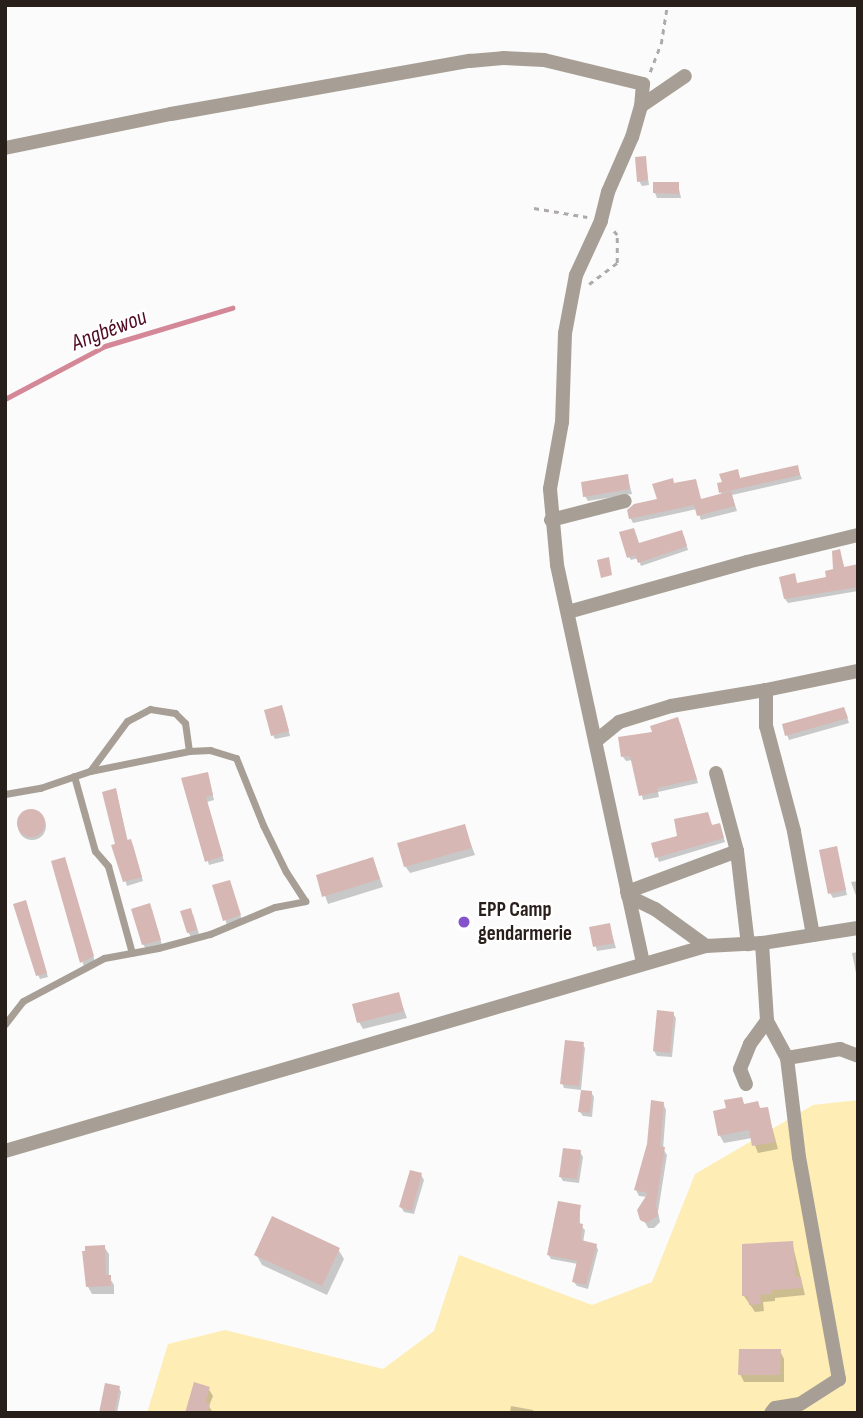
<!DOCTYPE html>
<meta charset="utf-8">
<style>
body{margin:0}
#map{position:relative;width:863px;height:1418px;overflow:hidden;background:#fbfbfb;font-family:"Sofia Sans Condensed",sans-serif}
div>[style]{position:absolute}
.green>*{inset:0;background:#feedb5}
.shadow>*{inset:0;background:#0003}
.round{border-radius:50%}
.stream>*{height:4.5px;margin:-2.25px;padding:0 2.25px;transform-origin:2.25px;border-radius:2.25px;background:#d38797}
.building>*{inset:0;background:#d7b7b3}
.path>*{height:2.5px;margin-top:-1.25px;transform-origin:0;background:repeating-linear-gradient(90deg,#aeaaa9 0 5px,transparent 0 10px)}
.service>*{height:7px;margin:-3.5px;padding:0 3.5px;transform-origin:3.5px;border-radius:3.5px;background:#a79f95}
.minor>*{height:14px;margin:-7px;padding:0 7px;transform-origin:7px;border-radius:7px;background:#a79f95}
.dots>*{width:19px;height:19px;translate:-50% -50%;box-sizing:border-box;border:4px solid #fff;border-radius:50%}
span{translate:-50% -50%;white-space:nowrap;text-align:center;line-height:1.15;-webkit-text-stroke:5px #fff;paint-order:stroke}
.poi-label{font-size:21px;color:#291f1a;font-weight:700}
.left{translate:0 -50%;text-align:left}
.water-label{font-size:23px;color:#4f0a22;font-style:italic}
.frame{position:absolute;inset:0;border:7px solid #291f1a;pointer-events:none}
</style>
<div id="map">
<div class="green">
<div style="clip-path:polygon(858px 1100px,858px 1413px,147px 1413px,168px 1344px,225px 1330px,383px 1369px,434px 1331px,459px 1255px,592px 1305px,652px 1282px,695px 1174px,813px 1105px)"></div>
</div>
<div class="shadow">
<div style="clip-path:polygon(645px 158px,649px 185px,642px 186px,639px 181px)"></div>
<div style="clip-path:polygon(678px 184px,681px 198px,657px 198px,655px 193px)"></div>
<div style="clip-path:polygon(797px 467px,802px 479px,732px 495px,737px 511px,701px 520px,697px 509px,633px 523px,631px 519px,629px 511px,659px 500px,675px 485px,695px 480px,701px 501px,722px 495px,721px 493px,737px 471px,741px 480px)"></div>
<div style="clip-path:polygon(627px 476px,632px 494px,588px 501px,585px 496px)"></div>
<div style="clip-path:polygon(684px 536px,688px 550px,641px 566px,638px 558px,631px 560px,629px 557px,639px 544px)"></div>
<div style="clip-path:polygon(839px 551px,845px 569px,858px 566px,858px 591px,788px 603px,785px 599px,794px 575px,797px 584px,828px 578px,835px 571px)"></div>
<div style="clip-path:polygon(284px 712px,290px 736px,275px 739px,273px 735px)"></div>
<div style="clip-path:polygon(846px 714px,849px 723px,789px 740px,787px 735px)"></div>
<div style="clip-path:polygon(680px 723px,698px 783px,658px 792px,659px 797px,643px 800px,633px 760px,626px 761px,623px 757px,655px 733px)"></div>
<div style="clip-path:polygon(209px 779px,214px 800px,207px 802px,224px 861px,209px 865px,183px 780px)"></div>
<div style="clip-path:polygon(116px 790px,128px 842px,133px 845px,143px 881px,127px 886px,114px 846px,117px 845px)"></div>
<div class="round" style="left:18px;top:812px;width:28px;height:28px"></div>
<div style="clip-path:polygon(464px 826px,475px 855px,410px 873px,405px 866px)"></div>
<div style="clip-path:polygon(712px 827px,721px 829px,725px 842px,659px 862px,653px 844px)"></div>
<div style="clip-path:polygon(836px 848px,847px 895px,833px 898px,830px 893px)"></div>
<div style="clip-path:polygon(65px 859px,95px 962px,84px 967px,53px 862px)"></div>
<div style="clip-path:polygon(373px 859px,383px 887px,328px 904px,318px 876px)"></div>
<div style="clip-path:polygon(858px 881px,858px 901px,851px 882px)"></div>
<div style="clip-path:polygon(229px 882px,242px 920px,227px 925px,215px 886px)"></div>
<div style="clip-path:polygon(26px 902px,48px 977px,40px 979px,38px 975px)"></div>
<div style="clip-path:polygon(152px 910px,162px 945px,146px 949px,143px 944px)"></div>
<div style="clip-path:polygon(193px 914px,199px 934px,191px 937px,188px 932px)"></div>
<div style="clip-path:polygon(609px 925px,616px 948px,597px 951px,591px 928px)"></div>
<div style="clip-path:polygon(858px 952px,858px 983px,852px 953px)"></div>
<div style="clip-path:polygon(398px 994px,407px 1018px,363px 1029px,359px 1022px)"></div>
<div style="clip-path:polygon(673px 1014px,676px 1018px,672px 1057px,657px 1056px,654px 1051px)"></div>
<div style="clip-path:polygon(582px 1044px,585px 1048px,581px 1090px,564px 1088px,562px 1083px)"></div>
<div style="clip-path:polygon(591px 1092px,594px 1097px,592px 1117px,583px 1116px,580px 1112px)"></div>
<div style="clip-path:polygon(741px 1099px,745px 1106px,757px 1103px,761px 1110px,767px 1109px,778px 1149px,758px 1153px,752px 1138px,724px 1143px,720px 1136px,728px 1110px)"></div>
<div style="clip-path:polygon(663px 1103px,666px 1110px,663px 1149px,667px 1155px,658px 1212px,660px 1222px,654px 1228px,648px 1228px,639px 1210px,647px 1197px,639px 1196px,636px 1190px)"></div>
<div style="clip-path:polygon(580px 1152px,583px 1157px,579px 1183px,563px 1181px,560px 1176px)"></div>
<div style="clip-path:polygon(421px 1175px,424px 1180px,414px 1214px,404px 1212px,401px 1207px)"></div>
<div style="clip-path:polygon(580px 1207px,580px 1225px,585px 1230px,583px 1243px,596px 1245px,598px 1250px,588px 1289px,577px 1286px,574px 1282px,578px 1264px,551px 1259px,548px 1254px)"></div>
<div style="clip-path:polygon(792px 1242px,805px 1295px,775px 1298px,775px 1301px,763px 1302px,764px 1311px,755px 1312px,744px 1296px)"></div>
<div style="clip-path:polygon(104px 1247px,109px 1254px,109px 1277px,114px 1285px,114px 1294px,92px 1294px,88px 1287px)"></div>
<div style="clip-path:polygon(338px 1249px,344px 1259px,327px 1295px,262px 1265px,256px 1254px)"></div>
<div style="clip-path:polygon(780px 1351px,784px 1359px,784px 1382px,744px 1382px,740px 1374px)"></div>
<div style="clip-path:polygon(119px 1388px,121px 1392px,117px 1413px,101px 1413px)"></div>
<div style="clip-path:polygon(208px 1388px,213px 1396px,209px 1406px,213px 1413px,187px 1413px)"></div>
<div style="clip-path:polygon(511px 1406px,533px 1410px,534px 1413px,510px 1413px)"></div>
</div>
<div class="stream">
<div style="left:5px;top:399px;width:113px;rotate:-27.9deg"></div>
<div style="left:105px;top:346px;width:133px;rotate:-16.7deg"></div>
</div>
<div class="building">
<div style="clip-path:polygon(646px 156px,648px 180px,637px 182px,635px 157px)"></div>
<div style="clip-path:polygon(653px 182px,679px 182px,679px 194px,653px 193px)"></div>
<div style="clip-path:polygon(798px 465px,800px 475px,719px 493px,717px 483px,722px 482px,719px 474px,738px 469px,740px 478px)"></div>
<div style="clip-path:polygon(628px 474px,630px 489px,583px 497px,581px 482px)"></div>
<div style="clip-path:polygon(673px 478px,674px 483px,696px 479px,701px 499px,731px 491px,735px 506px,697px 516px,694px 505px,629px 519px,627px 510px,634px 504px,657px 499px,652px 484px)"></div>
<div style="clip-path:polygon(634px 528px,639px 543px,682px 530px,687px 546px,638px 563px,635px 555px,627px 558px,619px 532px)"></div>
<div style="clip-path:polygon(840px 549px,844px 567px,858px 564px,858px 587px,784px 599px,779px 577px,795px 573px,797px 583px,826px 577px,825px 571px,833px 569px,832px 551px)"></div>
<div style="clip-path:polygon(609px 557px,612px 575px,601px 578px,597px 560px)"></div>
<div style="clip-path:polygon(282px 705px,289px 731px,271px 736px,264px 710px)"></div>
<div style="clip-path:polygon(844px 707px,848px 718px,785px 736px,782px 724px)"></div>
<div style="clip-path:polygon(678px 717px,697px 779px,657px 788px,658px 792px,639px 796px,630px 756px,621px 757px,618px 737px,652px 732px,650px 726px)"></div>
<div style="clip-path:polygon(208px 772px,213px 795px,206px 797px,223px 856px,205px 862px,181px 778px)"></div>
<div style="clip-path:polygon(116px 788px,127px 840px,131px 839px,142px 877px,123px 882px,111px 845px,115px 844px,102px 792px)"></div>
<div class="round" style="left:17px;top:809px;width:28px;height:28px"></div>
<div style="clip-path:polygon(708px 812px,712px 825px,720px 823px,724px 838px,655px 858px,651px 843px,677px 836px,674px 819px)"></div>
<div style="clip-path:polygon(465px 824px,472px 848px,404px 867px,397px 843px)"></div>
<div style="clip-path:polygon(837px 846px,846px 890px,828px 894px,819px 850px)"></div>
<div style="clip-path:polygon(65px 857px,94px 956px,80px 963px,51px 861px)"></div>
<div style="clip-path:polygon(373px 857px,380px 879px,322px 897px,316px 875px)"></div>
<div style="clip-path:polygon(230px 880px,241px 915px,223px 921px,212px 885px)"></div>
<div style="clip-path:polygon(26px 900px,47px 973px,36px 976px,13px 904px)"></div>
<div style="clip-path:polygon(150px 903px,161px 940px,142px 945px,131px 909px)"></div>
<div style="clip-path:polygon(191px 908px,197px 930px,187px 933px,180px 911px)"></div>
<div style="clip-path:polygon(610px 923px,614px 943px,593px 947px,589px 927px)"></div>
<div style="clip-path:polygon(399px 992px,404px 1011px,357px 1023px,352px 1004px)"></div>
<div style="clip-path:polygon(657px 1010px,674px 1012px,670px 1053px,653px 1051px)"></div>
<div style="clip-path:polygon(565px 1040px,584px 1042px,579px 1086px,560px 1084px)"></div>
<div style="clip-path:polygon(581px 1090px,592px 1091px,590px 1113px,578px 1112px)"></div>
<div style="clip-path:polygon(742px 1097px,744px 1104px,758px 1101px,760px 1108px,768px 1107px,775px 1142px,752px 1146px,749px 1130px,718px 1136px,713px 1111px,726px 1108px,724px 1100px)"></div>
<div style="clip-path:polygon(651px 1100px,664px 1102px,660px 1146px,665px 1147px,656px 1204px,658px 1216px,646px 1223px,640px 1220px,637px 1210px,648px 1193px,634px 1190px,647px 1144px)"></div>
<div style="clip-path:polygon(563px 1148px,581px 1150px,577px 1179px,559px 1177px)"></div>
<div style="clip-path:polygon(410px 1170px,422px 1173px,412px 1211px,399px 1207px)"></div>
<div style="clip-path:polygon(558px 1201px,581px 1205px,578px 1223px,583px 1224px,581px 1240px,597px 1244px,586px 1285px,572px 1282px,577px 1261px,547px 1255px)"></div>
<div style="clip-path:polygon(272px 1216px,340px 1248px,322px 1286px,254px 1255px)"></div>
<div style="clip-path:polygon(793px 1241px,796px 1277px,801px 1277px,802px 1288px,772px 1290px,772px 1294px,760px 1295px,761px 1304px,749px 1305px,748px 1296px,742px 1296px,742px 1244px)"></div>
<div style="clip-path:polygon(105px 1245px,106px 1275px,111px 1275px,111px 1286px,86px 1287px,82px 1251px,85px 1251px,85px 1246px)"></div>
<div style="clip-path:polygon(739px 1349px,781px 1349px,780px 1375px,738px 1375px)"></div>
<div style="clip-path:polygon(194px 1382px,210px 1387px,205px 1402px,210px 1404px,207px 1413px,185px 1413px)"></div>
<div style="clip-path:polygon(105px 1383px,120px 1386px,114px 1413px,99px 1413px)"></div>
</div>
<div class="path">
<div style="left:650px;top:72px;width:30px;rotate:-69deg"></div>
<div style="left:661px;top:44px;width:39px;rotate:-81deg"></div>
<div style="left:534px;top:208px;width:54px;rotate:9.6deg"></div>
<div style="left:589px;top:284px;width:35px;rotate:-37deg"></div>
<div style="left:617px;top:263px;width:28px;rotate:-90deg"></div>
<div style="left:617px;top:235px;width:8px;rotate:-130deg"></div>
</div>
<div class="service">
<div style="left:74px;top:776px;width:78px;rotate:74.4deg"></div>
<div style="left:95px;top:851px;width:20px;rotate:49deg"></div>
<div style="left:108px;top:866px;width:90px;rotate:74.6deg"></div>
<div style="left:5px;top:794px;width:36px;rotate:-10deg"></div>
<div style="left:40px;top:788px;width:53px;rotate:-18.8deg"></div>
<div style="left:90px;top:771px;width:101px;rotate:-11.4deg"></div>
<div style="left:189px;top:751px;width:28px;rotate:-98deg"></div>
<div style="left:185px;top:723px;width:14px;rotate:-135deg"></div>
<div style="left:175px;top:713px;width:25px;rotate:-171deg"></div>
<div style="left:150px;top:709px;width:26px;rotate:152deg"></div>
<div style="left:127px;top:721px;width:62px;rotate:126.5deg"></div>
<div style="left:5px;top:1024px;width:29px;rotate:-52deg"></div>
<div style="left:23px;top:1001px;width:92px;rotate:-28deg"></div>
<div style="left:104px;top:958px;width:55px;rotate:-10.5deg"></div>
<div style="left:158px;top:948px;width:54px;rotate:-15.1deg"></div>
<div style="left:210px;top:934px;width:70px;rotate:-22.6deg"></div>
<div style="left:275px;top:907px;width:31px;rotate:-11deg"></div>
<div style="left:305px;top:901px;width:35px;rotate:-123deg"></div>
<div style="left:286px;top:872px;width:52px;rotate:-116.1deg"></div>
<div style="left:263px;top:825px;width:72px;rotate:-111.9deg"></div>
<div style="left:236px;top:758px;width:27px;rotate:-163deg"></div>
<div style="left:210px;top:750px;width:21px;rotate:177deg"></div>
</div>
<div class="minor">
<div style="left:641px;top:106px;width:53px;rotate:-34.3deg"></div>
<div style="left:5px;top:148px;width:169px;rotate:-11.6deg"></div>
<div style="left:171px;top:114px;width:304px;rotate:-10.1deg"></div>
<div style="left:470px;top:61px;width:33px;rotate:-5deg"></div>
<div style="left:503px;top:58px;width:41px;rotate:2.8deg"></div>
<div style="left:544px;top:60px;width:102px;rotate:13.6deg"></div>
<div style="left:643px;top:84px;width:22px;rotate:95deg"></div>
<div style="left:641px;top:106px;width:32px;rotate:106deg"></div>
<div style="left:632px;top:137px;width:60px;rotate:113.6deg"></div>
<div style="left:608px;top:192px;width:30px;rotate:104deg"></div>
<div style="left:601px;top:221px;width:60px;rotate:114.8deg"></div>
<div style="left:576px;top:275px;width:59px;rotate:100.7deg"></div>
<div style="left:565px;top:333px;width:89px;rotate:91.9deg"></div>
<div style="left:562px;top:422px;width:68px;rotate:100.2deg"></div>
<div style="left:550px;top:489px;width:76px;rotate:84.7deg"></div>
<div style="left:557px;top:565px;width:407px;rotate:77.8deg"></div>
<div style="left:551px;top:520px;width:76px;rotate:-14.4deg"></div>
<div style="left:568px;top:612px;width:186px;rotate:-15.6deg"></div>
<div style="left:747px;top:562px;width:114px;rotate:-13.7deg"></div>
<div style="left:597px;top:740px;width:28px;rotate:-39deg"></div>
<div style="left:619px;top:722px;width:54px;rotate:-17.1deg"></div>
<div style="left:671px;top:706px;width:96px;rotate:-9.6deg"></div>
<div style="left:716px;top:773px;width:81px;rotate:74.9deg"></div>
<div style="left:737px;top:851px;width:94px;rotate:83.3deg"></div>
<div style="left:627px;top:892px;width:117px;rotate:-20.4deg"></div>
<div style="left:628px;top:896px;width:30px;rotate:26deg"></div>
<div style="left:655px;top:909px;width:63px;rotate:36deg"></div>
<div style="left:813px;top:935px;width:106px;rotate:-100.4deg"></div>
<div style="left:794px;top:831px;width:109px;rotate:-104.9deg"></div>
<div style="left:766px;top:726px;width:36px;rotate:-90deg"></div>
<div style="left:766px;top:690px;width:94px;rotate:-11.7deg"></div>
<div style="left:762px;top:943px;width:78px;rotate:86.3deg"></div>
<div style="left:767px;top:1021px;width:42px;rotate:61.6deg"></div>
<div style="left:787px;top:1058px;width:100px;rotate:83.1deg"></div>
<div style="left:799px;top:1157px;width:226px;rotate:79.8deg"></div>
<div style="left:839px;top:1379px;width:46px;rotate:147.3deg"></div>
<div style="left:800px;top:1404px;width:25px;rotate:171deg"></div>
<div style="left:775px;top:1408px;width:6px;rotate:129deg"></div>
<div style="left:787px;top:1058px;width:54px;rotate:-9.6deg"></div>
<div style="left:840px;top:1049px;width:19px;rotate:21deg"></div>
<div style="left:746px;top:1084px;width:16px;rotate:-112deg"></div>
<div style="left:740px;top:1069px;width:27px;rotate:-68deg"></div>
<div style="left:750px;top:1044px;width:29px;rotate:-54deg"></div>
<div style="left:5px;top:1151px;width:730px;rotate:-16.3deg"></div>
<div style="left:706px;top:946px;width:56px;rotate:-3.1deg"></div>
<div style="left:762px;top:943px;width:97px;rotate:-8.9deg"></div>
</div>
<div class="dots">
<div style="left:464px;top:922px;background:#8753cb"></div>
</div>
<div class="poi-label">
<span class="left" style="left:478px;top:922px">EPP Camp<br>gendarmerie</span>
</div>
<div class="water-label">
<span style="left:109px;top:330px;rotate:-21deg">Angbéwou</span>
</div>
<div class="frame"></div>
</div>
